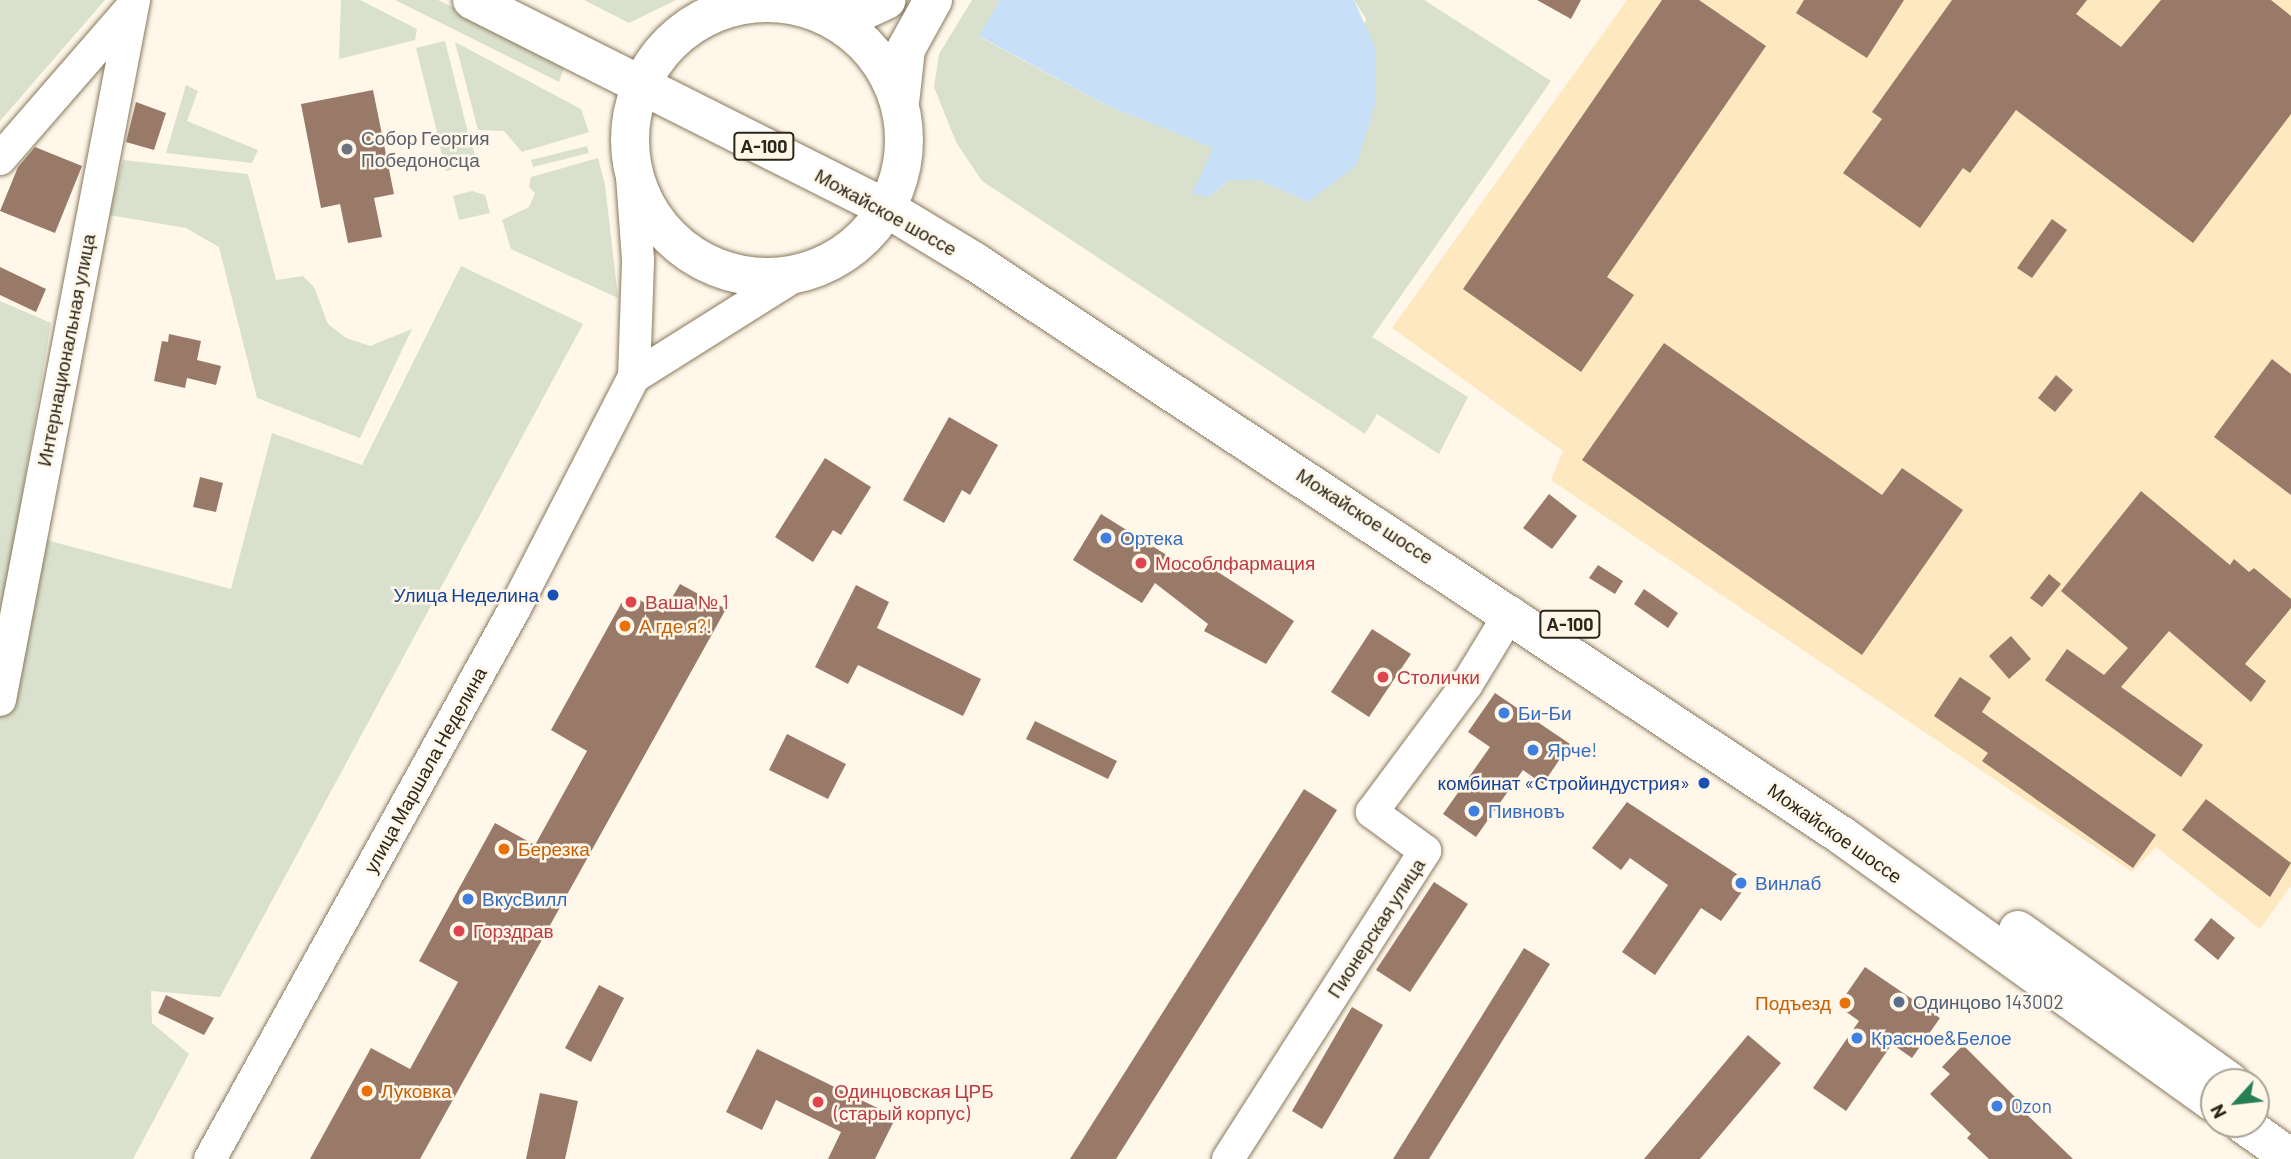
<!DOCTYPE html>
<meta charset="utf-8">
<style>
body{margin:0}
#map{position:relative;width:2291px;height:1159px;overflow:hidden;background:#fef7ea;font-family:Barlow,sans-serif}
div>[style]{position:absolute}
.built>*{inset:0;background:#fee8c0}
.green>*{inset:0;background:#d9e1ce}
.water>*{inset:0;background:#c7e0f7}
.building>*{inset:0;background:#997a68}
.roads{filter:drop-shadow(0 0 2px #89795c) drop-shadow(0 0 2px #89795c)}
.minor>*{height:32px;margin:-16px;padding:0 16px;transform-origin:16px;border-radius:16px;background:#fff}
.major>*{height:38px;margin:-19px;padding:0 19px;transform-origin:19px;border-radius:19px;background:#fff}
.major>.ring{margin:-19px;padding:0;box-sizing:content-box;background:none;border:38px solid #fff;border-radius:50%}
.dots>*{width:19px;height:19px;translate:-50% -50%;box-sizing:border-box;border:4px solid #fef7ea;border-radius:50%}
span{translate:-50% -50%;white-space:nowrap;text-align:center;line-height:1.15;-webkit-text-stroke:5px #fef7ea;paint-order:stroke}
.shield-label span{padding:2px 5px;background:#fef7ea;border:2px solid;border-radius:5px;-webkit-text-stroke-width:0}
.shield-label{font-size:18px;color:#2c2619;font-weight:700}
.worship-label{font-size:19px;color:#5b616d}
.left{translate:0 -50%;text-align:left}
.street-label{font-size:19px;color:#2c2619}
.shop-label{font-size:19px;color:#366cbe}
.health-label{font-size:19px;color:#be3a42}
.transit-label{font-size:19px;color:#164399}
.right{translate:-100% -50%;text-align:right}
.food-label{font-size:19px;color:#c56008}
.service-label{font-size:19px;color:#4e5e75}
.north{position:absolute;left:2200px;top:1068px;width:70px;height:70px;box-sizing:border-box;background:#fef7ea;border:2px solid #aaa396;border-radius:50%;rotate:243deg;font-size:19px;font-weight:700;line-height:28px;text-align:center;color:#2c2619}
.north::after{content:'';display:block;margin:auto;width:24px;height:32px;background:#278054;clip-path:polygon(50% 0,100% 100%,50% 72%,0 100%)}
</style>
<div id="map">
<div class="built">
<div style="clip-path:polygon(1627px 0,2291px 0,2291px 886px,2260px 929px,2156px 847px,2132px 872px,1551px 480px,1563px 451px,1392px 328px)"></div>
</div>
<div class="green">
<div style="clip-path:polygon(0 0,105px 0,0 121px)"></div>
<div style="clip-path:polygon(341px 0,360px 0,417px 29px,415px 40px,339px 59px)"></div>
<div style="clip-path:polygon(395px 0,438px 0,566px 62px,559px 82px)"></div>
<div style="clip-path:polygon(584px 0,676px 0,629px 23px)"></div>
<div style="clip-path:polygon(972px 0,1000px 0,980px 37px,1106px 105px,1214px 148px,1193px 193px,1209px 197px,1229px 180px,1258px 180px,1308px 202px,1366px 19px,1354px 0,1424px 0,1551px 81px,1372px 337px,1468px 397px,1439px 454px,1377px 414px,1365px 434px,982px 181px,956px 142px,934px 87px,939px 54px)"></div>
<div style="clip-path:polygon(445px 41px,468px 133px,439px 140px,416px 48px)"></div>
<div style="clip-path:polygon(455px 42px,581px 109px,589px 132px,522px 152px,504px 131px,478px 130px)"></div>
<div style="clip-path:polygon(186px 85px,198px 91px,187px 121px,258px 150px,252px 163px,166px 153px)"></div>
<div style="clip-path:polygon(471px 139px,475px 157px,466px 166px,446px 171px,440px 147px)"></div>
<div style="clip-path:polygon(587px 146px,589px 153px,533px 167px,531px 160px)"></div>
<div style="clip-path:polygon(598px 158px,605px 185px,618px 298px,511px 249px,502px 220px,529px 207px,535px 193px,529px 187px,531px 177px)"></div>
<div style="clip-path:polygon(123px 160px,248px 174px,276px 280px,303px 276px,314px 287px,328px 324px,346px 338px,370px 346px,412px 329px,360px 438px,257px 398px,219px 247px,186px 228px,109px 215px)"></div>
<div style="clip-path:polygon(472px 191px,485px 195px,490px 213px,459px 220px,453px 196px)"></div>
<div style="clip-path:polygon(461px 266px,583px 324px,220px 997px,151px 991px,152px 1023px,189px 1054px,133px 1159px,0 1159px,0 301px,51px 323px,16px 532px,231px 589px,272px 433px,362px 465px)"></div>
</div>
<div class="water">
<div style="clip-path:polygon(1000px 0,1354px 0,1376px 50px,1375px 105px,1356px 166px,1308px 202px,1258px 180px,1229px 180px,1209px 197px,1192px 194px,1213px 148px,1106px 105px,979px 36px)"></div>
</div>
<div class="building">
<div style="clip-path:polygon(1537px 0,1581px 0,1571px 19px)"></div>
<div style="clip-path:polygon(1662px 0,1699px 0,1766px 46px,1607px 277px,1634px 295px,1581px 372px,1463px 289px)"></div>
<div style="clip-path:polygon(1804px 0,1904px 0,1867px 58px,1796px 13px)"></div>
<div style="clip-path:polygon(1952px 0,2087px 0,2076px 14px,2121px 47px,2161px 0,2271px 0,2291px 16px,2291px 114px,2193px 243px,2016px 110px,1970px 173px,1963px 168px,1920px 228px,1843px 173px,1882px 119px,1872px 112px)"></div>
<div style="clip-path:polygon(373px 90px,394px 194px,374px 198px,382px 237px,348px 243px,340px 204px,321px 208px,301px 104px)"></div>
<div style="clip-path:polygon(136px 102px,166px 113px,154px 150px,126px 142px)"></div>
<div style="clip-path:polygon(35px 147px,82px 166px,55px 233px,0 211px,18px 167px)"></div>
<div style="clip-path:polygon(2052px 219px,2067px 230px,2032px 278px,2017px 268px)"></div>
<div style="clip-path:polygon(0 267px,46px 289px,36px 312px,0 295px)"></div>
<div style="clip-path:polygon(169px 334px,201px 341px,197px 360px,221px 366px,216px 385px,187px 378px,185px 388px,154px 381px,162px 341px,168px 342px)"></div>
<div style="clip-path:polygon(1664px 343px,1882px 495px,1902px 468px,1963px 510px,1862px 655px,1582px 460px)"></div>
<div style="clip-path:polygon(2272px 359px,2291px 374px,2291px 495px,2214px 437px)"></div>
<div style="clip-path:polygon(2056px 375px,2073px 390px,2055px 412px,2038px 398px)"></div>
<div style="clip-path:polygon(949px 417px,998px 445px,970px 495px,962px 490px,944px 523px,903px 500px)"></div>
<div style="clip-path:polygon(825px 458px,871px 487px,841px 535px,833px 530px,813px 562px,775px 537px)"></div>
<div style="clip-path:polygon(200px 477px,223px 483px,216px 512px,193px 507px)"></div>
<div style="clip-path:polygon(2141px 491px,2230px 565px,2234px 559px,2249px 572px,2254px 568px,2291px 599px,2291px 608px,2245px 664px,2266px 681px,2251px 702px,2169px 631px,2121px 687px,2203px 745px,2181px 777px,2045px 680px,2067px 649px,2104px 675px,2128px 648px,2061px 591px)"></div>
<div style="clip-path:polygon(1549px 494px,1577px 516px,1552px 549px,1523px 528px)"></div>
<div style="clip-path:polygon(1101px 514px,1189px 569px,1196px 558px,1294px 621px,1266px 664px,1204px 631px,1208px 624px,1155px 583px,1142px 603px,1073px 560px)"></div>
<div style="clip-path:polygon(1598px 565px,1623px 581px,1615px 594px,1589px 578px)"></div>
<div style="clip-path:polygon(2049px 574px,2061px 584px,2042px 607px,2030px 598px)"></div>
<div style="clip-path:polygon(680px 584px,726px 609px,420px 1159px,310px 1159px,371px 1048px,410px 1069px,458px 982px,419px 961px,495px 823px,535px 845px,587px 751px,551px 730px,627px 593px,663px 613px)"></div>
<div style="clip-path:polygon(856px 585px,889px 602px,877px 628px,981px 679px,963px 716px,858px 665px,848px 684px,815px 667px)"></div>
<div style="clip-path:polygon(1644px 589px,1678px 613px,1668px 628px,1634px 604px)"></div>
<div style="clip-path:polygon(1372px 629px,1411px 654px,1369px 717px,1331px 692px)"></div>
<div style="clip-path:polygon(2011px 636px,2031px 659px,2009px 679px,1989px 656px)"></div>
<div style="clip-path:polygon(1960px 677px,1991px 698px,1982px 712px,2156px 835px,2133px 868px,1982px 761px,1988px 753px,1934px 716px)"></div>
<div style="clip-path:polygon(1495px 693px,1570px 744px,1543px 784px,1523px 770px,1476px 837px,1443px 814px,1490px 747px,1468px 732px)"></div>
<div style="clip-path:polygon(1035px 721px,1117px 761px,1108px 779px,1026px 739px)"></div>
<div style="clip-path:polygon(787px 734px,846px 764px,828px 799px,769px 770px)"></div>
<div style="clip-path:polygon(1304px 789px,1337px 810px,1116px 1159px,1070px 1159px)"></div>
<div style="clip-path:polygon(2206px 799px,2291px 863px,2270px 897px,2182px 830px)"></div>
<div style="clip-path:polygon(1627px 802px,1749px 882px,1721px 921px,1701px 908px,1655px 975px,1622px 952px,1668px 885px,1630px 858px,1621px 870px,1592px 848px)"></div>
<div style="clip-path:polygon(1434px 882px,1468px 904px,1410px 992px,1376px 970px)"></div>
<div style="clip-path:polygon(2211px 918px,2235px 938px,2218px 960px,2194px 940px)"></div>
<div style="clip-path:polygon(1524px 948px,1550px 964px,1429px 1159px,1393px 1159px)"></div>
<div style="clip-path:polygon(1865px 967px,1940px 1018px,1912px 1058px,1892px 1044px,1846px 1111px,1813px 1088px,1859px 1021px,1838px 1006px)"></div>
<div style="clip-path:polygon(599px 985px,624px 998px,591px 1062px,565px 1048px)"></div>
<div style="clip-path:polygon(166px 995px,214px 1018px,204px 1035px,158px 1013px)"></div>
<div style="clip-path:polygon(1352px 1007px,1383px 1025px,1322px 1129px,1292px 1111px)"></div>
<div style="clip-path:polygon(1748px 1035px,1781px 1063px,1700px 1159px,1644px 1159px)"></div>
<div style="clip-path:polygon(1963px 1045px,2022px 1104px,2018px 1106px,2073px 1159px,1989px 1159px,1967px 1138px,1971px 1134px,1930px 1094px,1950px 1074px,1942px 1067px)"></div>
<div style="clip-path:polygon(757px 1049px,896px 1117px,875px 1159px,828px 1159px,841px 1132px,776px 1100px,762px 1130px,726px 1112px)"></div>
<div style="clip-path:polygon(540px 1093px,578px 1101px,565px 1159px,526px 1159px)"></div>
</div>
<div class="roads">
<div class="minor">
<div style="left:0;top:159px;width:201px;rotate:-49deg"></div>
<div style="left:634px;top:377px;width:191px;rotate:-32.2deg"></div>
<div style="left:0;top:700px;width:713px;rotate:-79.16deg"></div>
<div style="left:210px;top:1159px;width:628px;rotate:-61.03deg"></div>
<div style="left:514px;top:610px;width:262px;rotate:-62.8deg"></div>
<div style="left:634px;top:377px;width:117px;rotate:-88deg"></div>
<div style="left:638px;top:260px;width:98px;rotate:-94.1deg"></div>
<div style="left:1228px;top:1159px;width:366px;rotate:-57.4deg"></div>
<div style="left:1425px;top:851px;width:66px;rotate:-143.7deg"></div>
<div style="left:1372px;top:812px;width:159px;rotate:-53.4deg"></div>
<div style="left:1467px;top:684px;width:84px;rotate:-58.6deg"></div>
</div>
<div class="major">
<div style="left:472px;top:0;width:463px;rotate:26.7deg"></div>
<div style="left:886px;top:208px;width:104px;rotate:31.2deg"></div>
<div style="left:975px;top:262px;width:1038px;rotate:33.49deg"></div>
<div style="left:1841px;top:835px;width:459px;rotate:35.7deg"></div>
<div class="ring" style="left:630px;top:3px;width:236px;height:236px"></div>
<div style="left:820px;top:13px;width:32px;rotate:5deg"></div>
<div style="left:852px;top:16px;width:38px;rotate:-25deg"></div>
<div style="left:900px;top:103px;width:54px;rotate:-83.7deg"></div>
<div style="left:906px;top:49px;width:56px;rotate:-61.1deg"></div>
<div style="left:2018px;top:930px;width:261px;rotate:35.6deg"></div>
<div style="left:2243px;top:1124px;width:59px;rotate:35.3deg"></div>
</div>
</div>
<div class="dots">
<div style="left:347px;top:149px;background:#6b7280"></div>
<div style="left:1106px;top:538px;background:#3f7fe0"></div>
<div style="left:1141px;top:563px;background:#e0444e"></div>
<div style="left:553px;top:595px;background:#1a4fb4"></div>
<div style="left:631px;top:602px;background:#e0444e"></div>
<div style="left:625px;top:626px;background:#e8710a"></div>
<div style="left:1383px;top:677px;background:#e0444e"></div>
<div style="left:1504px;top:713px;background:#3f7fe0"></div>
<div style="left:1533px;top:750px;background:#3f7fe0"></div>
<div style="left:1704px;top:783px;background:#1a4fb4"></div>
<div style="left:1474px;top:811px;background:#3f7fe0"></div>
<div style="left:504px;top:849px;background:#e8710a"></div>
<div style="left:1741px;top:883px;background:#3f7fe0"></div>
<div style="left:468px;top:899px;background:#3f7fe0"></div>
<div style="left:459px;top:931px;background:#e0444e"></div>
<div style="left:1899px;top:1002px;background:#5c6f8a"></div>
<div style="left:1845px;top:1003px;background:#e8710a"></div>
<div style="left:1857px;top:1038px;background:#3f7fe0"></div>
<div style="left:367px;top:1091px;background:#e8710a"></div>
<div style="left:818px;top:1102px;background:#e0444e"></div>
<div style="left:1997px;top:1106px;background:#3f7fe0"></div>
</div>
<div class="shield-label">
<span style="left:764px;top:146px">А-100</span>
<span style="left:1570px;top:624px">А-100</span>
</div>
<div class="worship-label">
<span class="left" style="left:361px;top:149px">Собор Георгия<br>Победоносца</span>
</div>
<div class="street-label">
<span style="left:886px;top:212px;rotate:29deg">Можайское шоссе</span>
<span style="left:66px;top:350px;rotate:-79deg">Интернациональная улица</span>
<span style="left:1365px;top:516px;rotate:33deg">Можайское шоссе</span>
<span style="left:425px;top:770px;rotate:-61deg">улица Маршала Неделина</span>
<span style="left:1835px;top:833px;rotate:35deg">Можайское шоссе</span>
<span style="left:1376px;top:928px;rotate:-57deg">Пионерская улица</span>
</div>
<div class="shop-label">
<span class="left" style="left:1120px;top:538px">Ортека</span>
<span class="left" style="left:1518px;top:713px">Би-Би</span>
<span class="left" style="left:1547px;top:750px">Ярче!</span>
<span class="left" style="left:1488px;top:811px">Пивновъ</span>
<span class="left" style="left:1755px;top:883px">Винлаб</span>
<span class="left" style="left:482px;top:899px">ВкусВилл</span>
<span class="left" style="left:1871px;top:1038px">Красное&amp;Белое</span>
<span class="left" style="left:2011px;top:1106px">Ozon</span>
</div>
<div class="health-label">
<span class="left" style="left:1155px;top:563px">Мособлфармация</span>
<span class="left" style="left:645px;top:602px">Ваша № 1</span>
<span class="left" style="left:1397px;top:677px">Столички</span>
<span class="left" style="left:473px;top:931px">Горздрав</span>
<span class="left" style="left:834px;top:1102px">Одинцовская ЦРБ<br>(старый корпус)</span>
</div>
<div class="transit-label">
<span class="right" style="left:539px;top:595px">Улица Неделина</span>
<span class="right" style="left:1690px;top:783px">комбинат «Стройиндустрия»</span>
</div>
<div class="food-label">
<span class="left" style="left:639px;top:626px">А где я?!</span>
<span class="left" style="left:518px;top:849px">Березка</span>
<span class="right" style="left:1831px;top:1003px">Подъезд</span>
<span class="left" style="left:381px;top:1091px">Луковка</span>
</div>
<div class="service-label">
<span class="left" style="left:1913px;top:1002px">Одинцово 143002</span>
</div>
<div class="north">N</div>
</div>
